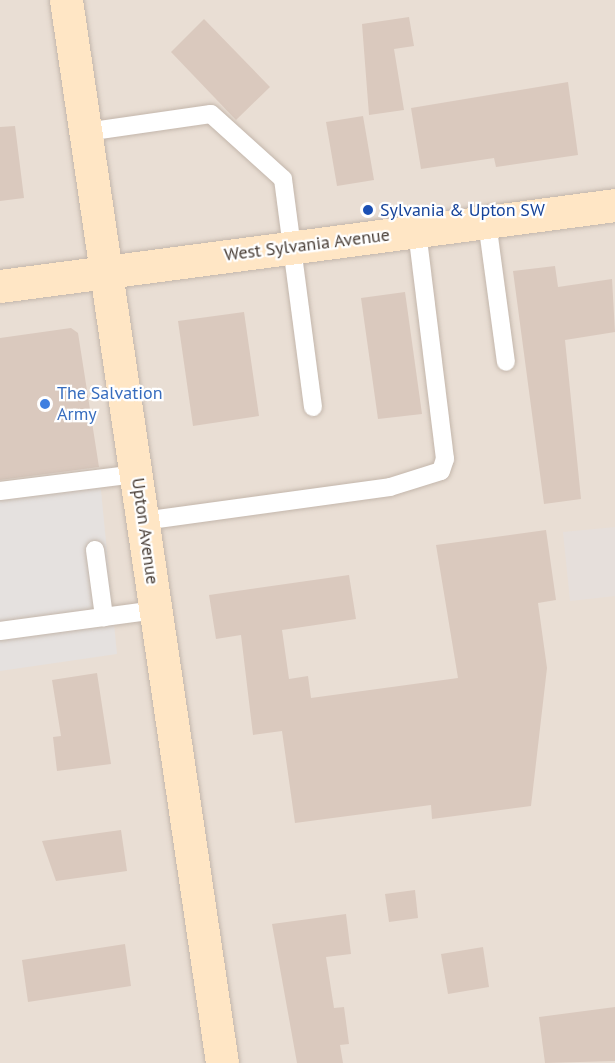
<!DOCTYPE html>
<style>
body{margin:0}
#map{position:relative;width:615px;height:1063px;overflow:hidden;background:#f4ede6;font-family:"PT Sans",sans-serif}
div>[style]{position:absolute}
.residential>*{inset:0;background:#e9ded4}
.industrial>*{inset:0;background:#e6dfdb}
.parking>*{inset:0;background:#e5e1df}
.building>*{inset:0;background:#dac9be}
.roads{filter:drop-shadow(0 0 2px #c3b6ab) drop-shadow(0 0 2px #c3b6ab)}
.lane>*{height:18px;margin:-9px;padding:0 9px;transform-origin:9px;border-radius:9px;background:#fff}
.secondary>*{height:33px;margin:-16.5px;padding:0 16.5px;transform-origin:16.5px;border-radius:16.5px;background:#ffe6c5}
.dots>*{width:16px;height:16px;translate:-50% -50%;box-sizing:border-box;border:3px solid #fff;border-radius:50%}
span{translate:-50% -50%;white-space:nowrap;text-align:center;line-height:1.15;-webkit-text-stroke:4.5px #fff;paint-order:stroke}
.transit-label{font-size:18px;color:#164399}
.left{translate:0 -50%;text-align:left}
.street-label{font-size:18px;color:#483d35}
.shop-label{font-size:18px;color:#366cbe}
</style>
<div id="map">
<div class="residential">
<div style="clip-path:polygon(0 0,615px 0,615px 1063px,0 1063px)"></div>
</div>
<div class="industrial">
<div style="clip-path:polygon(615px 527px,615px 596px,570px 601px,563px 532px)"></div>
</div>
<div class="parking">
<div style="clip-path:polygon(99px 470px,117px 654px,0 671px,0 482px)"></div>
</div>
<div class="building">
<div style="clip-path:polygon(409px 17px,414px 46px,394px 49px,404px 110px,369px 115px,362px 24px)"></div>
<div style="clip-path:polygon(204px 19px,270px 87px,236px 120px,171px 52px)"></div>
<div style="clip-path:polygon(568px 82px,578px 155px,496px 167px,494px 158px,421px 169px,411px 108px)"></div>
<div style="clip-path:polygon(363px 116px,374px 180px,337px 186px,326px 122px)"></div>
<div style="clip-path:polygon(15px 126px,24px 198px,0 201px,0 127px)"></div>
<div style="clip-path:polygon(555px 266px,558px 287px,612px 279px,615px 332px,565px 340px,581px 499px,544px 504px,513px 271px)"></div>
<div style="clip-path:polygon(405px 292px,422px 414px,378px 419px,361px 298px)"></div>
<div style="clip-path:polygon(244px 312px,259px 416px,193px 426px,178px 321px)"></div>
<div style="clip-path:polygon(71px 328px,78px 333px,99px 467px,0 480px,0 338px)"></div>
<div style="clip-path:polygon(546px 530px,556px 600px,538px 603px,547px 668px,531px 806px,432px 819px,431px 805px,295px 823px,282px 731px,253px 735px,241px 635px,216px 639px,209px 595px,349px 575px,356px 619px,282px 630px,289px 679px,308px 676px,311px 698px,458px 678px,436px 545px)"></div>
<div style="clip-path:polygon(97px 673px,111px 764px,57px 771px,53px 737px,61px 736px,52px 680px)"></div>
<div style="clip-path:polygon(121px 830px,127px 871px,56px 881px,42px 841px)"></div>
<div style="clip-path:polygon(415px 890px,418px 918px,389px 922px,385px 894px)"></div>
<div style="clip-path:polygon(346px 914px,351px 954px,326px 957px,334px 1008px,344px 1007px,349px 1044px,340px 1045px,343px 1063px,297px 1063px,272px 924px)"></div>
<div style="clip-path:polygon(125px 944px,131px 986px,28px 1002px,22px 960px)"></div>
<div style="clip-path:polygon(483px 947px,489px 987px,448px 994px,441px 954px)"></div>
<div style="clip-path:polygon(615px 1007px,615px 1061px,545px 1063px,539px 1017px)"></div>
</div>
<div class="roads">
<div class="lane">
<div style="left:86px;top:132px;width:126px;rotate:-8.2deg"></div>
<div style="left:211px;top:114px;width:97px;rotate:42.1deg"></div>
<div style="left:283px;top:179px;width:230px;rotate:82.5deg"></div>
<div style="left:487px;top:222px;width:141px;rotate:82.3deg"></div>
<div style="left:0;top:491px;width:138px;rotate:-7.1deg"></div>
<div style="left:143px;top:521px;width:249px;rotate:-7.8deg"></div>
<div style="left:390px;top:487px;width:53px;rotate:-17.4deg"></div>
<div style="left:441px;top:471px;width:13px;rotate:-72deg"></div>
<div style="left:445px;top:459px;width:230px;rotate:-97deg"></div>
<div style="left:95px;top:550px;width:68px;rotate:82.3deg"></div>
<div style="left:0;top:631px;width:157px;rotate:-7.7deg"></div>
</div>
<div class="secondary">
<div style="left:66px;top:0;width:1074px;rotate:81.65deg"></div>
<div style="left:0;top:286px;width:620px;rotate:-7.5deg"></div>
</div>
</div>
<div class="dots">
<div style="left:368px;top:210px;background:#1a4fb4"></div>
<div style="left:45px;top:404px;background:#3f7fe0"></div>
</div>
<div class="transit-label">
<span class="left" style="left:380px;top:210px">Sylvania &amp; Upton SW</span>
</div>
<div class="street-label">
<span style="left:307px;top:245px;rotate:-7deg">West Sylvania Avenue</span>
<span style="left:145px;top:531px;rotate:82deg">Upton Avenue</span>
</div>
<div class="shop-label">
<span class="left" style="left:57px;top:404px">The Salvation<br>Army</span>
</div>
</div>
